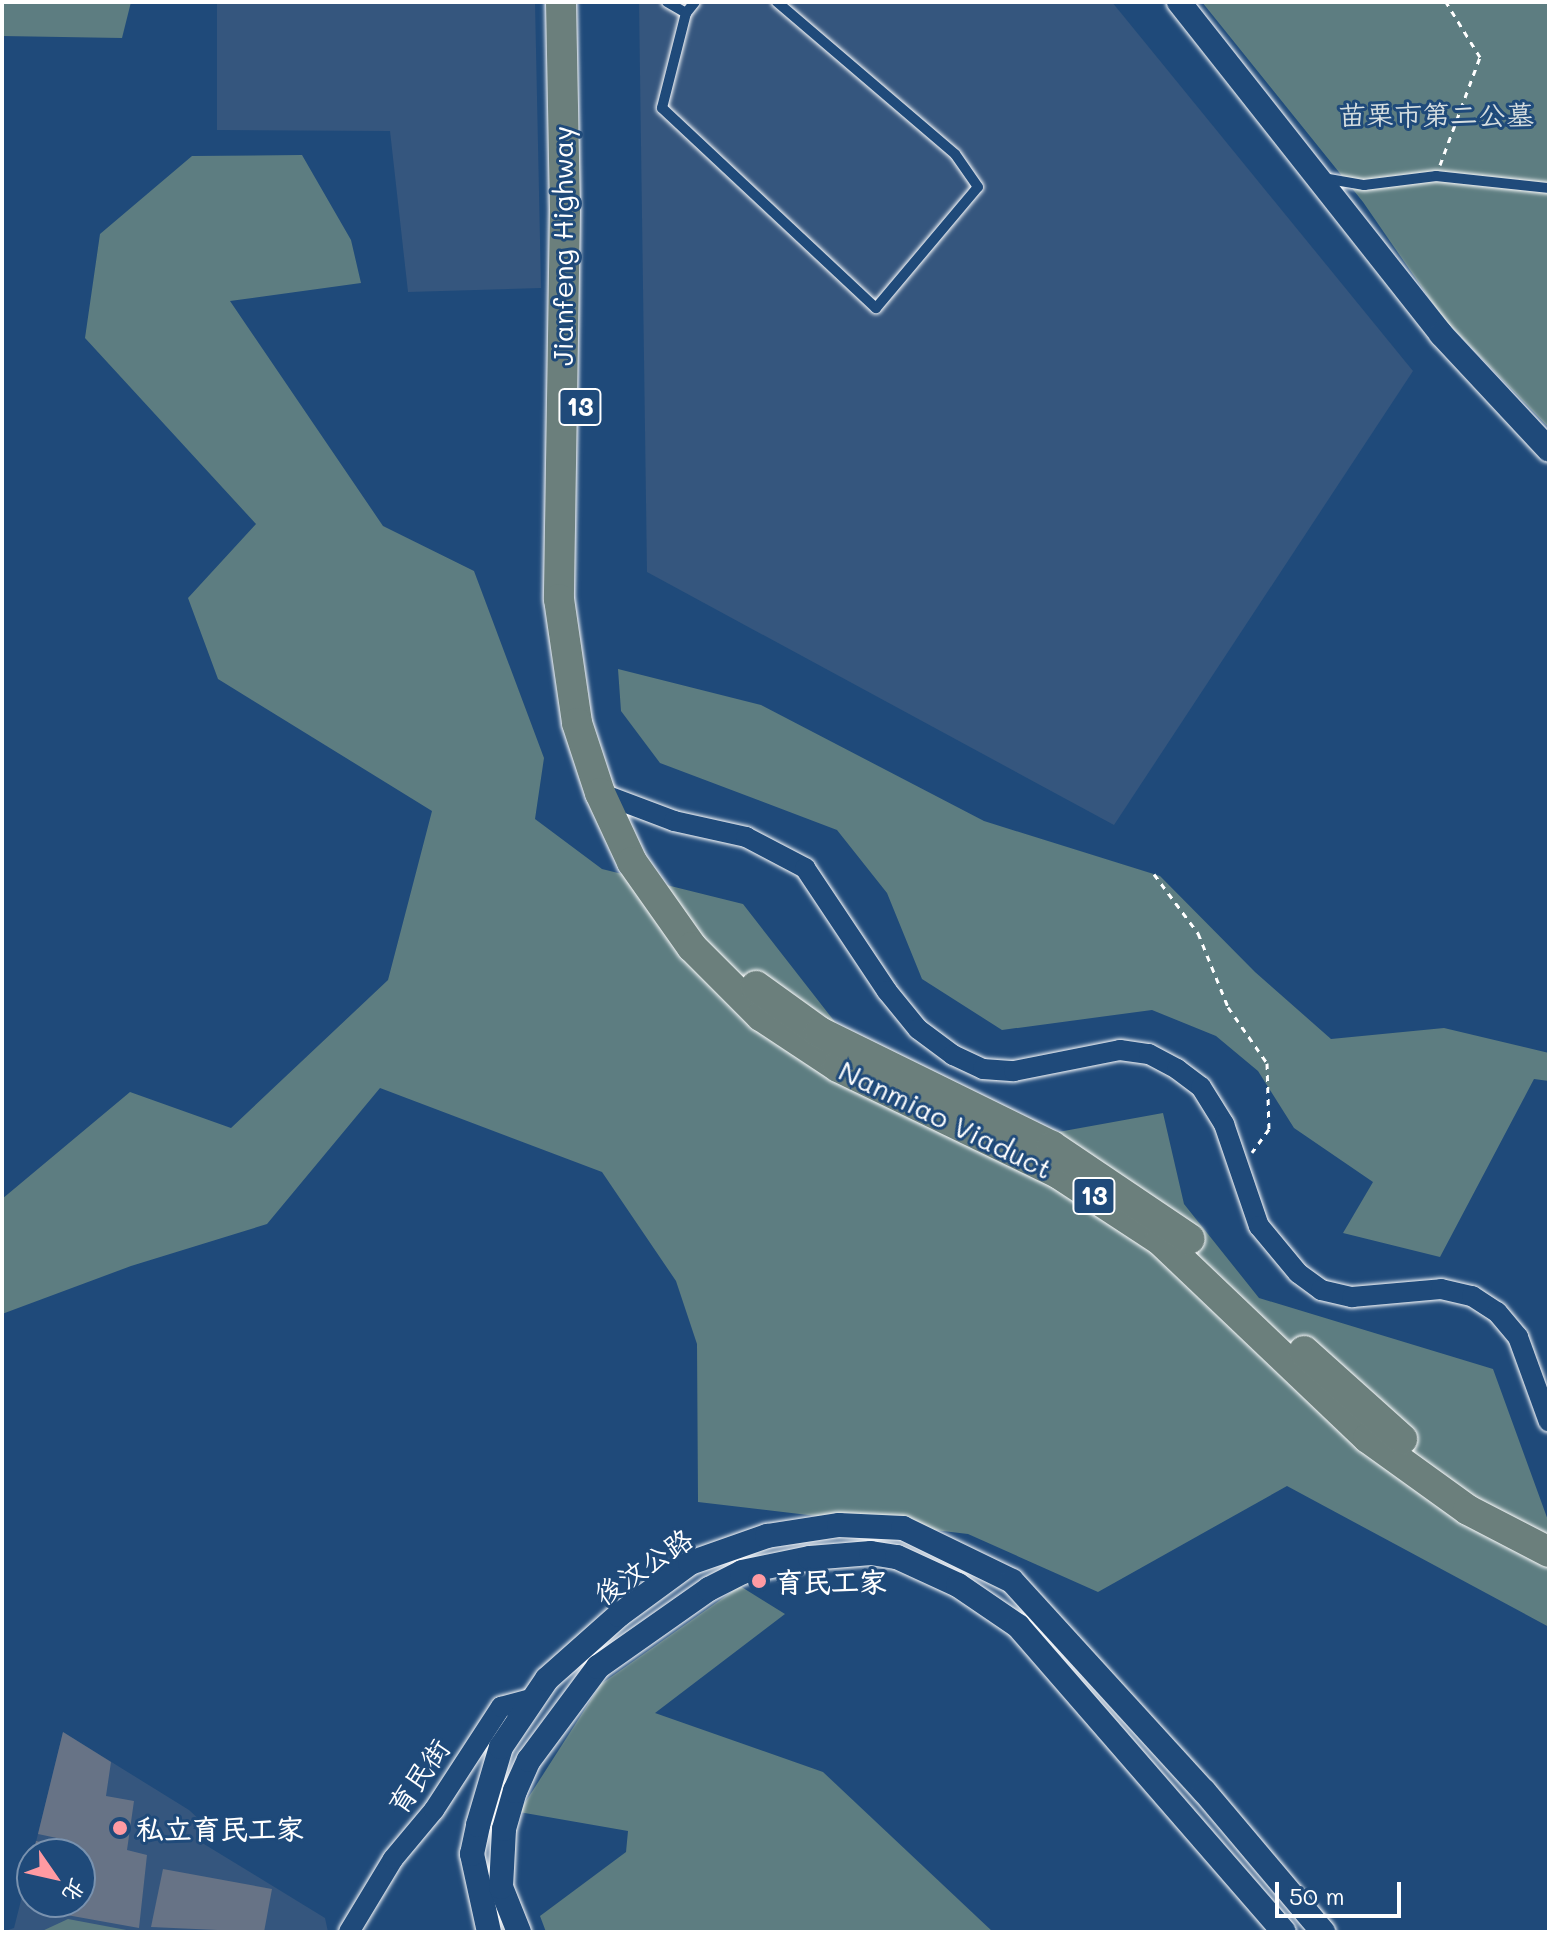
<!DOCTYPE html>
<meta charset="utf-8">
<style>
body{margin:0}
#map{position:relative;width:1551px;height:1934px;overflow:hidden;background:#1f4a7a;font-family:Mali,"LXGW WenKai TC",sans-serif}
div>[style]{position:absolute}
.built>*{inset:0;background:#35567e}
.green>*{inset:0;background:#5d7d81}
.building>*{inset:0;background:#677386}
.path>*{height:3px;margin-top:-1.5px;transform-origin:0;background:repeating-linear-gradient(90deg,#fff 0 6px,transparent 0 12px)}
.roads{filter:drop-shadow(0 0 2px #fff) drop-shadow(0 0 2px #fff)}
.service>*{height:10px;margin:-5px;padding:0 5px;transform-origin:5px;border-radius:5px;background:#1f4a7a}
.minor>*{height:20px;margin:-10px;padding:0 10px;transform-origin:10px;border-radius:10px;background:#1f4a7a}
.tertiary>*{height:24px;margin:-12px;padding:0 12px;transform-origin:12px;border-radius:12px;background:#1f4a7a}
.primary>*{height:30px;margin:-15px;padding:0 15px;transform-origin:15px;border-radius:15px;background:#6b7f7c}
.dots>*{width:22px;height:22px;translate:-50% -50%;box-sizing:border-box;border:4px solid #1f4a7a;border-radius:50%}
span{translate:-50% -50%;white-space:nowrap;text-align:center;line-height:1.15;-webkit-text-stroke:6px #1f4a7a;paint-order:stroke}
.shield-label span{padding:2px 6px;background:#1f4a7a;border:2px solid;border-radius:6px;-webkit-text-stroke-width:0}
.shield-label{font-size:26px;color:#fff;font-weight:700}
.park-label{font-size:28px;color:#d6dee0}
.street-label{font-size:28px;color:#fff}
.poi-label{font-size:28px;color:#fff;font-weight:700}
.left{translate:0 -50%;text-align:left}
.frame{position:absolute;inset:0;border:4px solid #fff;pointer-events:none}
.north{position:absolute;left:16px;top:1838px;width:80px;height:80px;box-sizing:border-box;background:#1f4a7a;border:2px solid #7992af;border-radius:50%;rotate:124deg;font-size:22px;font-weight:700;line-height:32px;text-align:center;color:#fff}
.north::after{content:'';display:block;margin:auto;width:28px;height:36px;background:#ff9aa2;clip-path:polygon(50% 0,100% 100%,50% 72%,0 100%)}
.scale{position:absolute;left:1275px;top:1882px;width:126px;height:36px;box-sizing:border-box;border:4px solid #fff;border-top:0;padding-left:10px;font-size:24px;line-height:28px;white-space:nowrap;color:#fff;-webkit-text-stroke:6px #1f4a7a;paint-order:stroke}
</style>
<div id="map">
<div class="built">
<div style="clip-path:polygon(217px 2px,535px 2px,541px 288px,408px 292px,390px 131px,217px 130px)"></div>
<div style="clip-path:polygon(639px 2px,1112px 2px,1413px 371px,1114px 825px,647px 572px)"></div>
<div style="clip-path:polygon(63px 1732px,189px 1810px,202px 1822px,199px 1841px,325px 1918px,328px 1932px,2px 1932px,14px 1928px,32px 1857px,32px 1902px,80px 1902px,80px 1854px,33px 1854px)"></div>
</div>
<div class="green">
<div style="clip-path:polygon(2px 2px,131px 2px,122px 38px,2px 36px)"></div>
<div style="clip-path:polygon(1202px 2px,1549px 2px,1549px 428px,1443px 318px,1363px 202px)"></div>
<div style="clip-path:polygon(302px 155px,351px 240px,361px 283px,230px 301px,383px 526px,474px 571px,544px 758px,535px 819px,602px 869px,743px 904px,863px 1058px,1025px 1138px,1163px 1113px,1184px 1204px,1259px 1298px,1493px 1369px,1549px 1523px,1549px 1627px,1287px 1486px,1098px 1592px,968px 1534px,698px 1502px,697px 1344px,676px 1281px,602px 1172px,380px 1088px,267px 1224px,131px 1266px,2px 1314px,2px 1199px,130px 1092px,231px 1128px,388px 980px,432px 811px,218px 679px,188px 598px,256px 524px,85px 338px,100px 234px,192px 156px)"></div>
<div style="clip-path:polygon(618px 669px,761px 705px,984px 821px,1160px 876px,1255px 972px,1331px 1039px,1444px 1028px,1549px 1053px,1549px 1081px,1534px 1079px,1440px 1257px,1343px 1233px,1373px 1182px,1294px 1128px,1258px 1071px,1216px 1036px,1152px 1010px,1002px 1030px,922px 979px,887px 893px,837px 830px,660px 763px,621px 711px)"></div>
<div style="clip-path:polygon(740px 1586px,785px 1614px,655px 1713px,823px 1772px,993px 1932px,546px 1932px,540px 1916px,626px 1852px,628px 1831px,519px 1812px,601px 1684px)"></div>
<div style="clip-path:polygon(68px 1919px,137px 1932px,40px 1932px)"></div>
</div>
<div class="building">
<div style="clip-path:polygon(63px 1732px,111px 1762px,106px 1796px,134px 1801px,127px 1850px,147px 1855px,139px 1928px,50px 1912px,52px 1902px,80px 1902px,80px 1854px,63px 1854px,66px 1840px,38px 1834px)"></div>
<div style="clip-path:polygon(36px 1841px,62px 1846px,60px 1854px,33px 1854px)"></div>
<div style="clip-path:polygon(31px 1861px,32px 1861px,32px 1887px,25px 1886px)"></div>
<div style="clip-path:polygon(163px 1869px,272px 1889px,264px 1932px,151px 1927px)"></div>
</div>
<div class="path">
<div style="left:1440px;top:165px;width:115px;rotate:-69.7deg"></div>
<div style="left:1480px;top:57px;width:65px;rotate:-121.7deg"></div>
<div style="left:1154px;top:874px;width:74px;rotate:53.3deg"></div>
<div style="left:1198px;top:933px;width:80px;rotate:67.9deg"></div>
<div style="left:1228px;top:1007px;width:68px;rotate:55.1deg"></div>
<div style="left:1267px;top:1063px;width:66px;rotate:88.3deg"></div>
<div style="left:1269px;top:1129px;width:29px;rotate:126deg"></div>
</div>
<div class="roads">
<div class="service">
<div style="left:667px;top:2px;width:22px;rotate:30deg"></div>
<div style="left:686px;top:13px;width:14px;rotate:-51deg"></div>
<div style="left:686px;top:13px;width:98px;rotate:104.2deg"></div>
<div style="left:662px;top:108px;width:293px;rotate:43.1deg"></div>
<div style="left:876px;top:308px;width:158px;rotate:-49.9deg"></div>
<div style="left:978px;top:187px;width:40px;rotate:-124.9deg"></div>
<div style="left:955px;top:154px;width:234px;rotate:-139.5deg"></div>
<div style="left:1323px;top:178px;width:42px;rotate:9.7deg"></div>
<div style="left:1364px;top:185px;width:73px;rotate:-7.1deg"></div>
<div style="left:1436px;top:176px;width:114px;rotate:6.1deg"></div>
</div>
<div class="minor">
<div style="left:600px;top:793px;width:79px;rotate:20.7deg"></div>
<div style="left:674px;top:821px;width:74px;rotate:12.5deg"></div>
<div style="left:746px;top:837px;width:67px;rotate:27.7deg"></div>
<div style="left:805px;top:868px;width:148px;rotate:56.3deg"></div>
<div style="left:887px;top:991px;width:49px;rotate:50.8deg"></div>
<div style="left:918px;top:1029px;width:44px;rotate:36.6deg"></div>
<div style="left:953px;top:1055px;width:33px;rotate:25deg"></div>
<div style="left:983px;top:1069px;width:31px;rotate:4deg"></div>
<div style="left:1014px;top:1071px;width:108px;rotate:-11.2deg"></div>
<div style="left:1120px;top:1050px;width:29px;rotate:8deg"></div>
<div style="left:1149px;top:1054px;width:32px;rotate:28deg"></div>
<div style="left:1177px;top:1069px;width:30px;rotate:37deg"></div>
<div style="left:1201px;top:1087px;width:44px;rotate:58.1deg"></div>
<div style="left:1224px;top:1124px;width:108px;rotate:71.1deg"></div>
<div style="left:1259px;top:1226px;width:61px;rotate:50.3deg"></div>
<div style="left:1298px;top:1273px;width:29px;rotate:36deg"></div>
<div style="left:1321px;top:1290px;width:32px;rotate:13deg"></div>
<div style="left:1352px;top:1297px;width:89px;rotate:-5.1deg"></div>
<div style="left:1441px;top:1289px;width:32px;rotate:13deg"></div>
<div style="left:1472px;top:1296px;width:30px;rotate:33deg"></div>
<div style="left:1497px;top:1312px;width:33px;rotate:50deg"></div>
<div style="left:1518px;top:1337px;width:90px;rotate:70deg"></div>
<div style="left:349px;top:1932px;width:85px;rotate:-58.9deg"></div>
<div style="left:393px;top:1859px;width:64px;rotate:-50.1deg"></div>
<div style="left:434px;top:1810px;width:123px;rotate:-57deg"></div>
<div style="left:501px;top:1707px;width:31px;rotate:-15deg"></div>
</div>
<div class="tertiary">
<div style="left:1179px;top:2px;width:423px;rotate:51.7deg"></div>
<div style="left:1441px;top:334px;width:158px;rotate:47deg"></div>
<div style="left:489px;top:1932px;width:80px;rotate:-102.3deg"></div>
<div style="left:472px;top:1854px;width:30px;rotate:-78deg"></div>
<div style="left:478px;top:1825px;width:81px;rotate:-73.6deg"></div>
<div style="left:501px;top:1747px;width:82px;rotate:-55.9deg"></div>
<div style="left:547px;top:1679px;width:96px;rotate:-41.6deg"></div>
<div style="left:619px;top:1615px;width:88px;rotate:-36.2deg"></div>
<div style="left:690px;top:1563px;width:82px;rotate:-19.3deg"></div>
<div style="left:767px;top:1536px;width:73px;rotate:-8.7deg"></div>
<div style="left:839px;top:1525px;width:64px;rotate:2.7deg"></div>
<div style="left:903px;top:1528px;width:121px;rotate:25.9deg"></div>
<div style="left:1012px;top:1581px;width:285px;rotate:47.6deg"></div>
<div style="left:1204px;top:1791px;width:185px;rotate:49.8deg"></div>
<div style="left:519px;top:1932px;width:48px;rotate:-111.8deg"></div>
<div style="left:501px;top:1887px;width:58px;rotate:-87deg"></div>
<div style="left:504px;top:1829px;width:40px;rotate:-74deg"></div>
<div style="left:515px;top:1791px;width:34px;rotate:-66deg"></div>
<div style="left:529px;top:1760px;width:116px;rotate:-53.4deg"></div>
<div style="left:598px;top:1667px;width:136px;rotate:-35.1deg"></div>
<div style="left:709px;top:1589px;width:37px;rotate:-27deg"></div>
<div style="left:742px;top:1572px;width:69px;rotate:-11.6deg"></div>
<div style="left:810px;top:1558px;width:61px;rotate:-4.7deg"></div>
<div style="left:871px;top:1553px;width:26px;rotate:9deg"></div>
<div style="left:897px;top:1557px;width:67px;rotate:24.7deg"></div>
<div style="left:958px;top:1585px;width:73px;rotate:34.3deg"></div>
<div style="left:1018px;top:1626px;width:405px;rotate:49deg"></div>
</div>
<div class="primary">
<div style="left:561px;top:2px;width:207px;rotate:88.9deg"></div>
<div style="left:565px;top:209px;width:390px;rotate:90.9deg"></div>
<div style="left:559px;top:599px;width:125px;rotate:81.7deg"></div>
<div style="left:577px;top:723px;width:74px;rotate:71.8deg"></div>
<div style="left:600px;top:793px;width:76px;rotate:65.1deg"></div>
<div style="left:632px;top:862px;width:104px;rotate:54.8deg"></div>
<div style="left:692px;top:947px;width:98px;rotate:45deg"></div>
<div style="left:761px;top:1016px;width:92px;rotate:33.5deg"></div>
<div style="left:838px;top:1067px;width:246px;rotate:25.8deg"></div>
<div style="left:1059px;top:1174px;width:121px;rotate:33.2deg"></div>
<div style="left:1160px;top:1240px;width:287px;rotate:43.6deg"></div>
<div style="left:1368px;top:1438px;width:123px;rotate:35.8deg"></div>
<div style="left:1468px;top:1510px;width:91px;rotate:27.4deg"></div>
<div style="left:756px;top:986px;width:79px;rotate:35.7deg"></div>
<div style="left:820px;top:1032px;width:258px;rotate:26.2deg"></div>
<div style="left:1052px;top:1146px;width:166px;rotate:34deg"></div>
<div style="left:1304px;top:1351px;width:132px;rotate:41.9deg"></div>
</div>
</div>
<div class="dots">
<div style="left:759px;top:1581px;background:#ff9aa2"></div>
<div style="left:120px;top:1828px;background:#ff9aa2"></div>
</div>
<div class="shield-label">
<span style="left:580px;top:407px">13</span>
<span style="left:1094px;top:1196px">13</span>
</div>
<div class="park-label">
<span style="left:1436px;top:114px">苗栗市第二公墓</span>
</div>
<div class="street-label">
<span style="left:562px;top:246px;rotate:-90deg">Jianfeng Highway</span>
<span style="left:946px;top:1119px;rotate:26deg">Nanmiao Viaduct</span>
<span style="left:643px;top:1566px;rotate:-34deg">後汶公路</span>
<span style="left:418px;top:1776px;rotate:-55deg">育民街</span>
</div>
<div class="poi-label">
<span class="left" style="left:775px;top:1581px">育民工家</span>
<span class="left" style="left:136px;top:1828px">私立育民工家</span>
</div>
<div class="frame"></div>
<div class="north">北</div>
<div class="scale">50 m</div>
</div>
